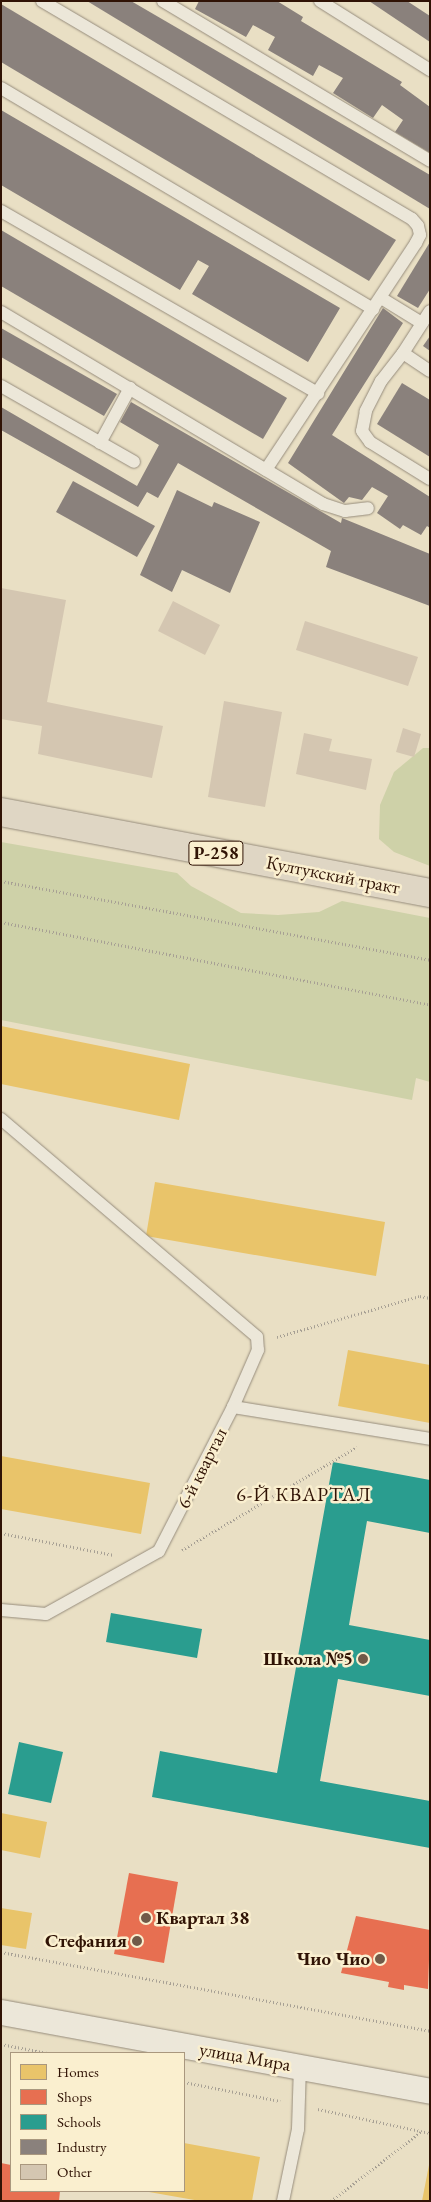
<!DOCTYPE html>
<meta charset="utf-8">
<style>
body{margin:0}
#map{position:relative;width:431px;height:2202px;overflow:hidden;background:#e9dfc4;font-family:"EB Garamond",serif}
div>[style]{position:absolute}
.green>*{inset:0;background:#ced1a8}
.homes>*{inset:0;background:#e9c46a}
.shops>*{inset:0;background:#e76f51}
.schools>*{inset:0;background:#2a9d8f}
.industry>*{inset:0;background:#8a817c}
.building>*{inset:0;background:#d4c6b1}
.path>*{height:3px;margin-top:-1.5px;transform-origin:0;background:repeating-linear-gradient(90deg,#a7a094 0 1px,transparent 0 3.5px)}
.roads{filter:drop-shadow(0 0 1px #968c7c) drop-shadow(0 0 1px #968c7c)}
.service>*{height:12px;margin:-6px;padding:0 6px;transform-origin:6px;border-radius:6px;background:#ece7d9}
.minor>*{height:25px;margin:-12.5px;padding:0 12.5px;transform-origin:12.5px;border-radius:12.5px;background:#ece7d9}
.primary>*{height:28px;margin:-14px;padding:0 14px;transform-origin:14px;border-radius:14px;background:#dfd6c4}
.dots>*{width:14px;height:14px;translate:-50% -50%;box-sizing:border-box;border:2px solid #faefcf;border-radius:50%}
span{translate:-50% -50%;white-space:nowrap;text-align:center;line-height:1.15;-webkit-text-stroke:5px #faefcf;paint-order:stroke}
.shield-label span{padding:1px 4px;background:#faefcf;border:1px solid;border-radius:4px;-webkit-text-stroke-width:0}
.shield-label{font-size:18px;color:#301305;font-weight:700}
.street-label{font-size:19px;color:#301305}
.poi-label{font-size:19px;color:#301305;font-weight:700}
.right{translate:-100% -50%;text-align:right}
.left{translate:0 -50%;text-align:left}
.neighbourhood-label{font-size:20px;color:#301305;letter-spacing:1px}
.frame{position:absolute;inset:0;border:2px solid #301305;pointer-events:none}
.legend{position:absolute;left:10px;top:2052px;width:175px;height:140px;box-sizing:border-box;background:#faefcf;border:1px solid #a9977e;margin:0;padding:6px 9px;list-style:none;font-size:15px;color:#301305}
.legend li{display:flex;align-items:center;gap:10px;height:25px}
.legend b{width:25px;border:1px solid #a9977e}
</style>
<div id="map">
<div class="green">
<div style="clip-path:polygon(423px 748px,430px 748px,430px 866px,394px 852px,379px 839px,380px 805px,394px 772px)"></div>
<div style="clip-path:polygon(1px 842px,177px 873px,191px 886px,241px 913px,278px 915px,319px 912px,342px 901px,430px 918px,430px 1082px,416px 1078px,412px 1100px,1px 1020px)"></div>
</div>
<div class="homes">
<div style="clip-path:polygon(1px 1026px,190px 1064px,179px 1120px,1px 1084px)"></div>
<div style="clip-path:polygon(155px 1182px,385px 1222px,376px 1276px,146px 1236px)"></div>
<div style="clip-path:polygon(348px 1350px,430px 1365px,430px 1423px,338px 1406px)"></div>
<div style="clip-path:polygon(1px 1456px,150px 1483px,141px 1534px,1px 1509px)"></div>
<div style="clip-path:polygon(1px 1813px,47px 1822px,40px 1858px,1px 1850px)"></div>
<div style="clip-path:polygon(1px 1908px,32px 1913px,26px 1949px,1px 1945px)"></div>
<div style="clip-path:polygon(184px 2143px,260px 2157px,252px 2201px,200px 2201px,149px 2192px,184px 2191px)"></div>
<div style="clip-path:polygon(429px 2165px,430px 2201px,422px 2201px)"></div>
</div>
<div class="shops">
<div style="clip-path:polygon(129px 1873px,178px 1882px,164px 1963px,114px 1954px)"></div>
<div style="clip-path:polygon(356px 1916px,430px 1930px,428px 1989px,404px 1985px,404px 1990px,388px 1987px,389px 1982px,341px 1973px)"></div>
<div style="clip-path:polygon(1px 2163px,11px 2165px,11px 2191px,60px 2191px,59px 2201px,1px 2201px)"></div>
</div>
<div class="schools">
<div style="clip-path:polygon(333px 1462px,430px 1480px,430px 1533px,367px 1521px,349px 1625px,430px 1640px,430px 1696px,338px 1679px,320px 1781px,430px 1801px,430px 1848px,152px 1797px,160px 1751px,277px 1773px)"></div>
<div style="clip-path:polygon(111px 1613px,202px 1629px,197px 1658px,106px 1642px)"></div>
<div style="clip-path:polygon(19px 1742px,63px 1752px,51px 1803px,8px 1794px)"></div>
</div>
<div class="industry">
<div style="clip-path:polygon(87px 1px,131px 1px,430px 175px,430px 209px)"></div>
<div style="clip-path:polygon(199px 1px,277px 1px,303px 17px,301px 21px,402px 82px,400px 85px,430px 107px,430px 153px,395px 132px,403px 120px,382px 105px,373px 118px,333px 93px,343px 78px,319px 65px,313px 76px,268px 50px,275px 37px,253px 25px,246px 37px,195px 9px)"></div>
<div style="clip-path:polygon(369px 1px,407px 1px,430px 16px,430px 42px)"></div>
<div style="clip-path:polygon(1px 4px,396px 240px,369px 281px,1px 62px)"></div>
<div style="clip-path:polygon(1px 110px,340px 308px,308px 362px,192px 294px,209px 266px,198px 260px,180px 290px,1px 185px)"></div>
<div style="clip-path:polygon(1px 230px,287px 398px,263px 439px,1px 286px)"></div>
<div style="clip-path:polygon(430px 242px,430px 289px,418px 308px,397px 296px)"></div>
<div style="clip-path:polygon(383px 308px,403px 323px,332px 435px,430px 497px,430px 528px,427px 526px,421px 535px,403px 525px,400px 529px,377px 513px,388px 496px,372px 487px,362px 500px,349px 497px,344px 503px,288px 463px)"></div>
<div style="clip-path:polygon(1px 328px,117px 394px,104px 416px,1px 357px)"></div>
<div style="clip-path:polygon(430px 336px,430px 351px,423px 346px)"></div>
<div style="clip-path:polygon(402px 383px,430px 400px,430px 457px,377px 424px)"></div>
<div style="clip-path:polygon(131px 402px,341px 523px,342px 518px,430px 554px,430px 606px,326px 567px,331px 551px,178px 463px,158px 498px,147px 492px,138px 507px,1px 430px,1px 407px,137px 486px,159px 445px,120px 422px)"></div>
<div style="clip-path:polygon(73px 481px,155px 526px,137px 557px,56px 512px)"></div>
<div style="clip-path:polygon(177px 490px,212px 507px,214px 502px,260px 522px,230px 593px,182px 570px,172px 592px,140px 575px)"></div>
</div>
<div class="building">
<div style="clip-path:polygon(1px 588px,66px 600px,47px 702px,163px 726px,152px 778px,38px 754px,42px 726px,1px 719px)"></div>
<div style="clip-path:polygon(173px 601px,220px 625px,205px 655px,158px 631px)"></div>
<div style="clip-path:polygon(305px 621px,418px 657px,408px 686px,296px 650px)"></div>
<div style="clip-path:polygon(224px 701px,282px 712px,265px 807px,208px 797px)"></div>
<div style="clip-path:polygon(403px 728px,421px 734px,414px 757px,396px 752px)"></div>
<div style="clip-path:polygon(304px 733px,332px 739px,329px 751px,372px 759px,366px 790px,296px 774px)"></div>
</div>
<div class="path">
<div style="left:1px;top:881px;width:436px;rotate:10.4deg"></div>
<div style="left:1px;top:922px;width:437px;rotate:10.9deg"></div>
<div style="left:277px;top:1337px;width:149px;rotate:-16deg"></div>
<div style="left:420px;top:1296px;width:10px;rotate:11deg"></div>
<div style="left:1px;top:1533px;width:115px;rotate:11deg"></div>
<div style="left:182px;top:1550px;width:203px;rotate:-30.5deg"></div>
<div style="left:1px;top:1952px;width:436px;rotate:10.4deg"></div>
<div style="left:1px;top:2044px;width:47px;rotate:11.1deg"></div>
<div style="left:184px;top:2082px;width:98px;rotate:11.2deg"></div>
<div style="left:318px;top:2109px;width:115px;rotate:12.1deg"></div>
<div style="left:331px;top:2201px;width:115px;rotate:-37.6deg"></div>
</div>
<div class="roads">
<div class="service">
<div style="left:42px;top:1px;width:429px;rotate:30.5deg"></div>
<div style="left:412px;top:219px;width:9px;rotate:49deg"></div>
<div style="left:418px;top:226px;width:9px;rotate:77deg"></div>
<div style="left:420px;top:235px;width:9px;rotate:117deg"></div>
<div style="left:416px;top:243px;width:272px;rotate:123.5deg"></div>
<div style="left:163px;top:1px;width:311px;rotate:30.9deg"></div>
<div style="left:320px;top:1px;width:130px;rotate:32.1deg"></div>
<div style="left:1px;top:88px;width:433px;rotate:30.7deg"></div>
<div style="left:1px;top:211px;width:366px;rotate:29.9deg"></div>
<div style="left:381px;top:298px;width:48px;rotate:31.4deg"></div>
<div style="left:430px;top:311px;width:50px;rotate:122.7deg"></div>
<div style="left:403px;top:353px;width:36px;rotate:128deg"></div>
<div style="left:381px;top:381px;width:34px;rotate:117deg"></div>
<div style="left:366px;top:411px;width:20px;rotate:101deg"></div>
<div style="left:362px;top:431px;width:14px;rotate:54deg"></div>
<div style="left:370px;top:442px;width:70px;rotate:31.7deg"></div>
<div style="left:1px;top:312px;width:375px;rotate:30.8deg"></div>
<div style="left:323px;top:504px;width:23px;rotate:18deg"></div>
<div style="left:345px;top:511px;width:23px;rotate:-7deg"></div>
<div style="left:403px;top:353px;width:32px;rotate:34deg"></div>
<div style="left:1px;top:386px;width:153px;rotate:29.7deg"></div>
<div style="left:100px;top:443px;width:63px;rotate:-61.4deg"></div>
<div style="left:1px;top:1119px;width:336px;rotate:40.4deg"></div>
<div style="left:257px;top:1337px;width:13px;rotate:86deg"></div>
<div style="left:258px;top:1350px;width:62px;rotate:113.7deg"></div>
<div style="left:1px;top:1610px;width:45px;rotate:5.1deg"></div>
<div style="left:46px;top:1614px;width:129px;rotate:-29.1deg"></div>
<div style="left:159px;top:1551px;width:162px;rotate:-62.8deg"></div>
<div style="left:233px;top:1407px;width:200px;rotate:9.2deg"></div>
<div style="left:283px;top:2201px;width:74px;rotate:-78.2deg"></div>
<div style="left:298px;top:2129px;width:63px;rotate:-88.2deg"></div>
</div>
<div class="minor">
<div style="left:1px;top:2012px;width:436px;rotate:10.4deg"></div>
</div>
<div class="primary">
<div style="left:1px;top:812px;width:437px;rotate:10.7deg"></div>
</div>
</div>
<div class="dots">
<div style="left:363px;top:1659px;background:#715a48"></div>
<div style="left:146px;top:1918px;background:#715a48"></div>
<div style="left:137px;top:1941px;background:#715a48"></div>
<div style="left:380px;top:1959px;background:#715a48"></div>
</div>
<div class="shield-label">
<span style="left:216px;top:853px">Р-258</span>
</div>
<div class="street-label">
<span style="left:333px;top:875px;rotate:11deg">Култукский тракт</span>
<span style="left:202px;top:1468px;rotate:-63deg">6-й квартал</span>
<span style="left:245px;top:2057px;rotate:10deg">улица Мира</span>
</div>
<div class="poi-label">
<span class="right" style="left:353px;top:1659px">Школа №5</span>
<span class="left" style="left:156px;top:1918px">Квартал 38</span>
<span class="right" style="left:127px;top:1941px">Стефания</span>
<span class="right" style="left:370px;top:1959px">Чио Чио</span>
</div>
<div class="neighbourhood-label">
<span style="left:304px;top:1494px">6-Й КВАРТАЛ</span>
</div>
<div class="frame"></div>
<ul class="legend">
<li><b style="height:14px;background:#e9c46a"></b>Homes</li>
<li><b style="height:14px;background:#e76f51"></b>Shops</li>
<li><b style="height:14px;background:#2a9d8f"></b>Schools</li>
<li><b style="height:14px;background:#8a817c"></b>Industry</li>
<li><b style="height:14px;background:#d4c6b1"></b>Other</li>
</ul>
</div>
